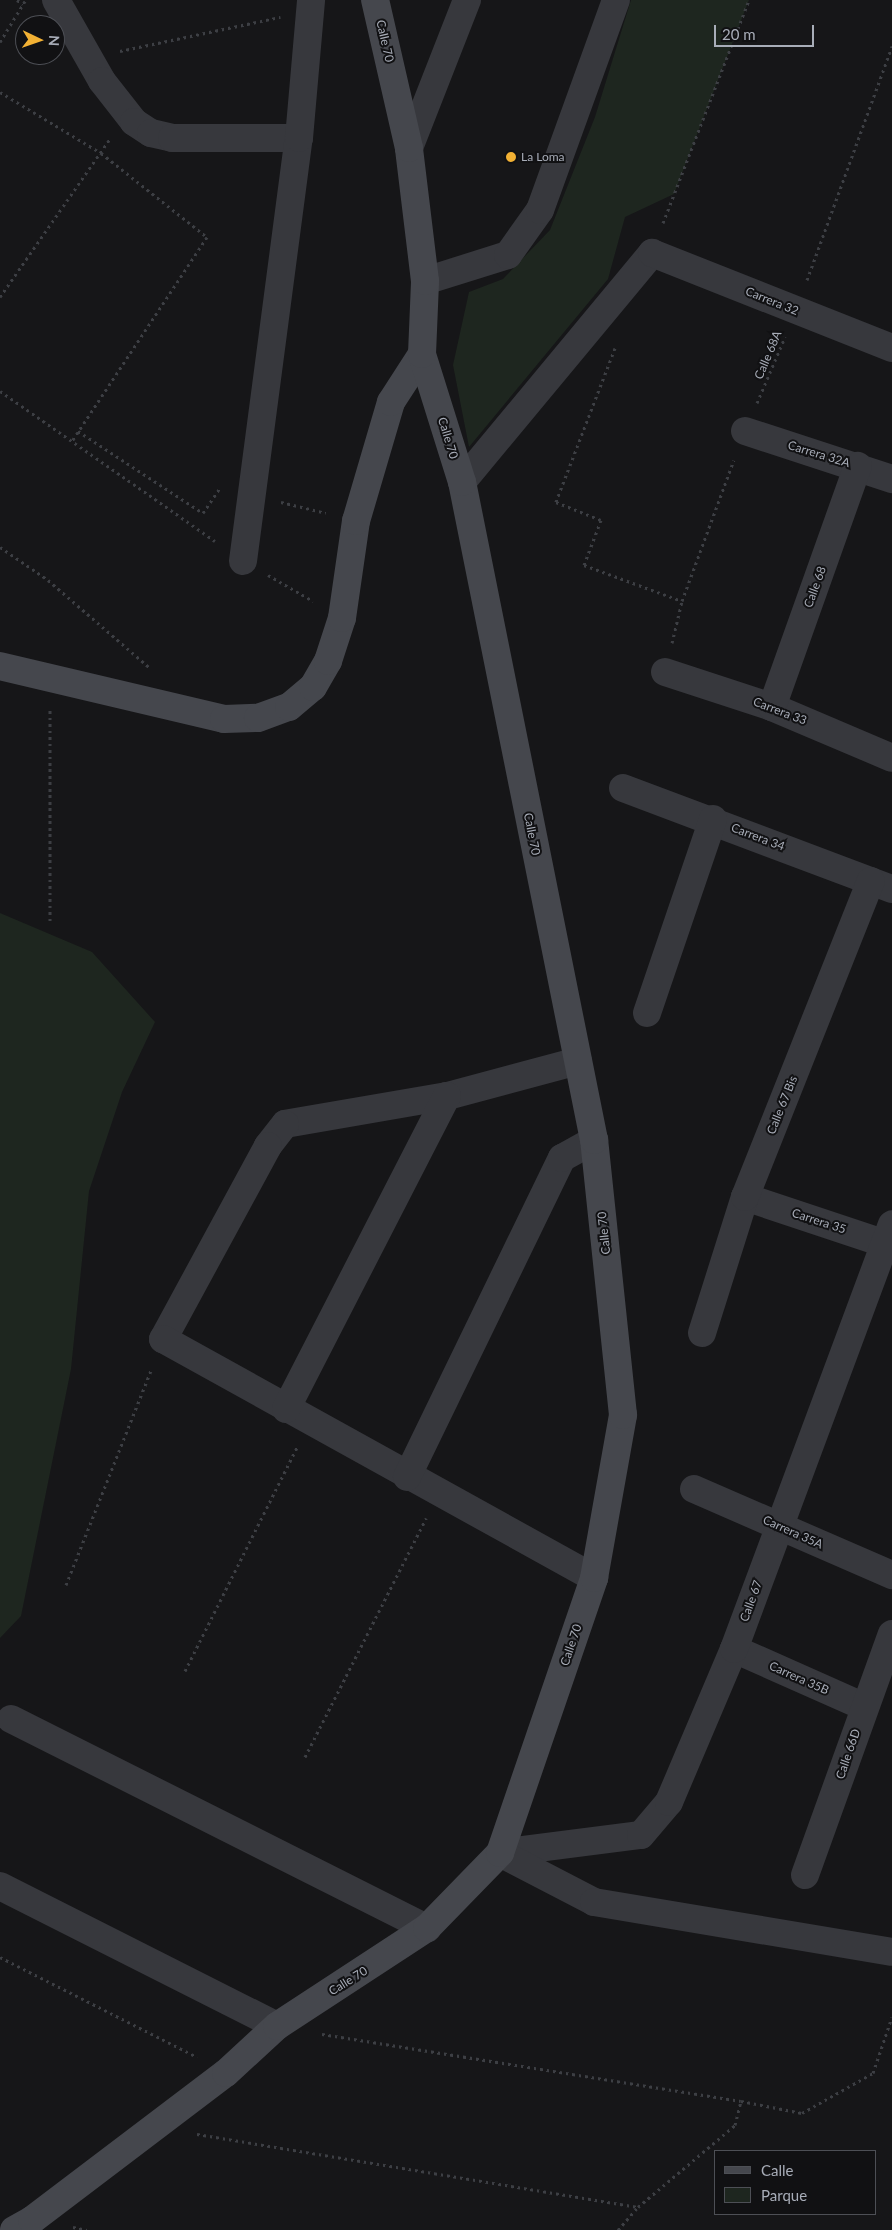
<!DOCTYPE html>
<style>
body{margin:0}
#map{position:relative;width:892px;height:2230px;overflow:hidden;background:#161618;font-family:Lato,sans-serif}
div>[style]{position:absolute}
.green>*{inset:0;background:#1e261f}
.path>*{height:3px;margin-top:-1.5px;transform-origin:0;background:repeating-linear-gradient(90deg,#3d3f44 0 2.5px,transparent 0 6.5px)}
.street>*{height:28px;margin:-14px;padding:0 14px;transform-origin:14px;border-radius:14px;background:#37383d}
.secondary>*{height:28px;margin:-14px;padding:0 14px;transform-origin:14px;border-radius:14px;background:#45474d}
.dots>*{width:14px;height:14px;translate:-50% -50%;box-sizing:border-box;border:2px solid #111113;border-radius:50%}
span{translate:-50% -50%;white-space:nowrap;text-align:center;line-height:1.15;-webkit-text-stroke:4px #111113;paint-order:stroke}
.street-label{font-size:12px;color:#a8adb8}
.poi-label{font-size:12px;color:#a8adb8}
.left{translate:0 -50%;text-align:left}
.legend{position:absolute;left:714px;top:2150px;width:162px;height:65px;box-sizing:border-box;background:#111113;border:1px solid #4d4f55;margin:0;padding:6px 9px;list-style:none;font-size:15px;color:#a8adb8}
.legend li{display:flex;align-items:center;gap:10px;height:25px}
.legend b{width:25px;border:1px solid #4d4f55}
.north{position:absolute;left:15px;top:15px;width:50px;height:50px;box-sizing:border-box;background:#111113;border:1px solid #4d4f55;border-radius:50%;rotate:93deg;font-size:14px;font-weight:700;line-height:20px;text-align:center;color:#a8adb8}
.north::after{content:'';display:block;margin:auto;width:18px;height:22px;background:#f2b134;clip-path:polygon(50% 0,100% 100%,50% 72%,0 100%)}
.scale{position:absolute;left:714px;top:25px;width:100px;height:22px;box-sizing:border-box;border:2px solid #a8adb8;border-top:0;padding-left:6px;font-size:15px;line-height:18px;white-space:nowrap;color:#a8adb8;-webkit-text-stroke:4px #111113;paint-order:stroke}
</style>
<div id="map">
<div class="green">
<div style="clip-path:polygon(631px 0,749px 0,674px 194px,625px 217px,608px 279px,469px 447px,453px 365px,469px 292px,503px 279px,550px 230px,595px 117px)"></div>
<div style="clip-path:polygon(0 913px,92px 952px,155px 1022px,122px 1092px,89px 1191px,71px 1369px,21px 1616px,0 1638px)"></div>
</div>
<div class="path">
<div style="left:17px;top:0;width:7px;rotate:34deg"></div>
<div style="left:0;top:42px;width:48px;rotate:-58.6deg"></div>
<div style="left:120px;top:51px;width:164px;rotate:-12deg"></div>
<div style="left:0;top:92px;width:118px;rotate:31.1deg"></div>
<div style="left:101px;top:153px;width:135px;rotate:38.4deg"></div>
<div style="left:207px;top:237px;width:245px;rotate:123.5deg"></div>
<div style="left:663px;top:223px;width:239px;rotate:-68.9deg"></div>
<div style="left:807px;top:280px;width:249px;rotate:-70deg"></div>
<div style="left:0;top:297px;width:193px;rotate:-55.2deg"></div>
<div style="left:615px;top:348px;width:165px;rotate:111deg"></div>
<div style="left:556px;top:502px;width:48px;rotate:21.8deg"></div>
<div style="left:601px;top:520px;width:48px;rotate:110.7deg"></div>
<div style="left:584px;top:565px;width:104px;rotate:20.2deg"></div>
<div style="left:0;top:391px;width:262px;rotate:34.9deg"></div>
<div style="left:757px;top:403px;width:72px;rotate:-67deg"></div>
<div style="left:78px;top:431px;width:149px;rotate:33.3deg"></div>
<div style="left:203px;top:513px;width:32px;rotate:-56deg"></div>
<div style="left:281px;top:502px;width:46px;rotate:13.7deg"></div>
<div style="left:0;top:547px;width:58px;rotate:34.5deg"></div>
<div style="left:48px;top:580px;width:135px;rotate:40.8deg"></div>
<div style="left:268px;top:575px;width:52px;rotate:30deg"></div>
<div style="left:672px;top:643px;width:43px;rotate:-76.6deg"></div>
<div style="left:682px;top:601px;width:150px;rotate:-69.8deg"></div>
<div style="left:50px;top:921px;width:213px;rotate:-90deg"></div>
<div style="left:66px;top:1585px;width:233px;rotate:-68.4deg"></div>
<div style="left:185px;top:1671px;width:250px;rotate:-63.4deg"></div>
<div style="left:305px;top:1757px;width:268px;rotate:-63.1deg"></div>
<div style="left:0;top:1957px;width:221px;rotate:26.9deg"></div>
<div style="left:322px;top:2034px;width:424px;rotate:9.1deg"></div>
<div style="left:197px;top:2134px;width:447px;rotate:9.4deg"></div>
<div style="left:73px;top:2227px;width:14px;rotate:12deg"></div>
<div style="left:618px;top:2230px;width:30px;rotate:-49deg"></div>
<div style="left:638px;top:2207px;width:127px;rotate:-40.2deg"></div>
<div style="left:735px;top:2125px;width:25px;rotate:-76deg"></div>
<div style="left:741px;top:2101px;width:62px;rotate:11.1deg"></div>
<div style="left:802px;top:2113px;width:81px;rotate:-29.4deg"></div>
<div style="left:873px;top:2073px;width:59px;rotate:-71.3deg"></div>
</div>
<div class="street">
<div style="left:56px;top:0;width:93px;rotate:60.4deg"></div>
<div style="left:102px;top:81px;width:52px;rotate:52deg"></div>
<div style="left:134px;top:122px;width:20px;rotate:33deg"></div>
<div style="left:151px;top:133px;width:22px;rotate:13deg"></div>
<div style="left:172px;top:138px;width:127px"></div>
<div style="left:409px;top:148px;width:159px;rotate:-68.6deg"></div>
<div style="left:425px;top:281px;width:87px;rotate:-17.4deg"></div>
<div style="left:508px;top:255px;width:55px;rotate:-54.6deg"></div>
<div style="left:540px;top:210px;width:223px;rotate:-70.1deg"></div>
<div style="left:745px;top:431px;width:155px;rotate:18.1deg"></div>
<div style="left:462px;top:482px;width:298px;rotate:-50.3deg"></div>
<div style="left:652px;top:253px;width:258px;rotate:21.6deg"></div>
<div style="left:243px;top:561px;width:427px;rotate:-82.5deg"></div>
<div style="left:299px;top:138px;width:139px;rotate:-85deg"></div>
<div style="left:665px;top:672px;width:113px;rotate:18.1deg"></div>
<div style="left:772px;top:707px;width:130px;rotate:23deg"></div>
<div style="left:772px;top:707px;width:256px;rotate:-70.4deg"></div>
<div style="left:623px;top:788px;width:287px;rotate:20.6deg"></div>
<div style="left:647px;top:1013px;width:205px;rotate:-71.2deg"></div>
<div style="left:578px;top:1061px;width:136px;rotate:165deg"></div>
<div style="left:447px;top:1096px;width:164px;rotate:170.2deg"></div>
<div style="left:285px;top:1124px;width:28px;rotate:128deg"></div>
<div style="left:268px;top:1146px;width:220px;rotate:118.5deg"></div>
<div style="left:163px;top:1339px;width:493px;rotate:29deg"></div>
<div style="left:745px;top:1197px;width:155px;rotate:18.4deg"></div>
<div style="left:702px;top:1333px;width:143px;rotate:-72.5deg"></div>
<div style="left:745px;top:1197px;width:340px;rotate:-68.3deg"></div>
<div style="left:286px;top:1409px;width:352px;rotate:-62.8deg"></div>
<div style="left:407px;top:1477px;width:355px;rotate:-64.1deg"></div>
<div style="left:562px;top:1158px;width:37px;rotate:-29deg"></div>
<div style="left:694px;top:1489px;width:216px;rotate:23.5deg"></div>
<div style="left:734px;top:1649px;width:143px;rotate:23.9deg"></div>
<div style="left:11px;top:1719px;width:466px;rotate:26.7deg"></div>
<div style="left:500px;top:1853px;width:142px;rotate:-7.3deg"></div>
<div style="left:641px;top:1835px;width:43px;rotate:-49.7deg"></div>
<div style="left:669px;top:1802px;width:166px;rotate:-67deg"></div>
<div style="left:734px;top:1649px;width:453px;rotate:-69.6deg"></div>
<div style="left:500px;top:1853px;width:106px;rotate:27.5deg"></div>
<div style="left:594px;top:1902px;width:302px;rotate:9.5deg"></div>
<div style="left:805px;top:1875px;width:256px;rotate:-70.2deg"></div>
<div style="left:0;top:1886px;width:310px;rotate:26.8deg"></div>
</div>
<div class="secondary">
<div style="left:0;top:666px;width:230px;rotate:13.3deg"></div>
<div style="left:224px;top:719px;width:34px;rotate:-2deg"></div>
<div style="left:258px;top:718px;width:33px;rotate:-20deg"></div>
<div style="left:289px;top:707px;width:31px;rotate:-40deg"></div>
<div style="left:313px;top:687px;width:30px;rotate:-60deg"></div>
<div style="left:328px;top:661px;width:45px;rotate:-72deg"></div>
<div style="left:342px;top:618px;width:98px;rotate:-81.8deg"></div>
<div style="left:356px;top:521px;width:124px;rotate:-73.6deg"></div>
<div style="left:391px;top:402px;width:57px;rotate:-57.1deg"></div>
<div style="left:14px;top:2230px;width:21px;rotate:-29deg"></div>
<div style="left:32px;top:2220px;width:243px;rotate:-37.2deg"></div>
<div style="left:226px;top:2073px;width:69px;rotate:-42.7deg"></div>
<div style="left:277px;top:2026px;width:179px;rotate:-33.2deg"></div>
<div style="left:427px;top:1928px;width:105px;rotate:-45.8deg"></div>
<div style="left:500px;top:1853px;width:291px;rotate:-71.1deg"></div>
<div style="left:594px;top:1578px;width:166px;rotate:-79.9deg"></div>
<div style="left:623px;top:1415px;width:277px;rotate:-96deg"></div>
<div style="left:594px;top:1140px;width:671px;rotate:-101.34deg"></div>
<div style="left:462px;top:482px;width:134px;rotate:-107.4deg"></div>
<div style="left:422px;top:354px;width:73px;rotate:-87.6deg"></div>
<div style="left:425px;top:281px;width:134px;rotate:-96.9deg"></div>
<div style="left:409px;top:148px;width:152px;rotate:-102.9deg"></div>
</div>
<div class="dots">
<div style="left:511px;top:157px;background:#f2b134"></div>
</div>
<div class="street-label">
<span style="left:385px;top:41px;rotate:77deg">Calle 70</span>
<span style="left:772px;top:301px;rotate:22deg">Carrera 32</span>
<span style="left:768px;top:355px;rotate:-67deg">Calle 68A</span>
<span style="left:448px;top:438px;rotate:73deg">Calle 70</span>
<span style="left:819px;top:454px;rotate:17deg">Carrera 32A</span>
<span style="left:815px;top:587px;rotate:-70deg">Calle 68</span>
<span style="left:780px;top:711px;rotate:21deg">Carrera 33</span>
<span style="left:532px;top:834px;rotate:79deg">Calle 70</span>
<span style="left:758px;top:837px;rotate:21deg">Carrera 34</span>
<span style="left:782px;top:1105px;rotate:-68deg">Calle 67 Bis</span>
<span style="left:819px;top:1221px;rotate:18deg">Carrera 35</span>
<span style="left:604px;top:1233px;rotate:-96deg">Calle 70</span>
<span style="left:793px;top:1532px;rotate:24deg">Carrera 35A</span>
<span style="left:751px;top:1601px;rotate:-70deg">Calle 67</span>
<span style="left:571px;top:1645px;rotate:-71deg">Calle 70</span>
<span style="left:799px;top:1678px;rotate:24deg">Carrera 35B</span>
<span style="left:848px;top:1754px;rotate:-71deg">Calle 66D</span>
<span style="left:348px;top:1981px;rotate:-32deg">Calle 70</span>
</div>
<div class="poi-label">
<span class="left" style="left:521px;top:157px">La Loma</span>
</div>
<ul class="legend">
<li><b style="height:6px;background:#45474d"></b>Calle</li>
<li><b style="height:14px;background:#1e261f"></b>Parque</li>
</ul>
<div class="north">N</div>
<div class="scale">20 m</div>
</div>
